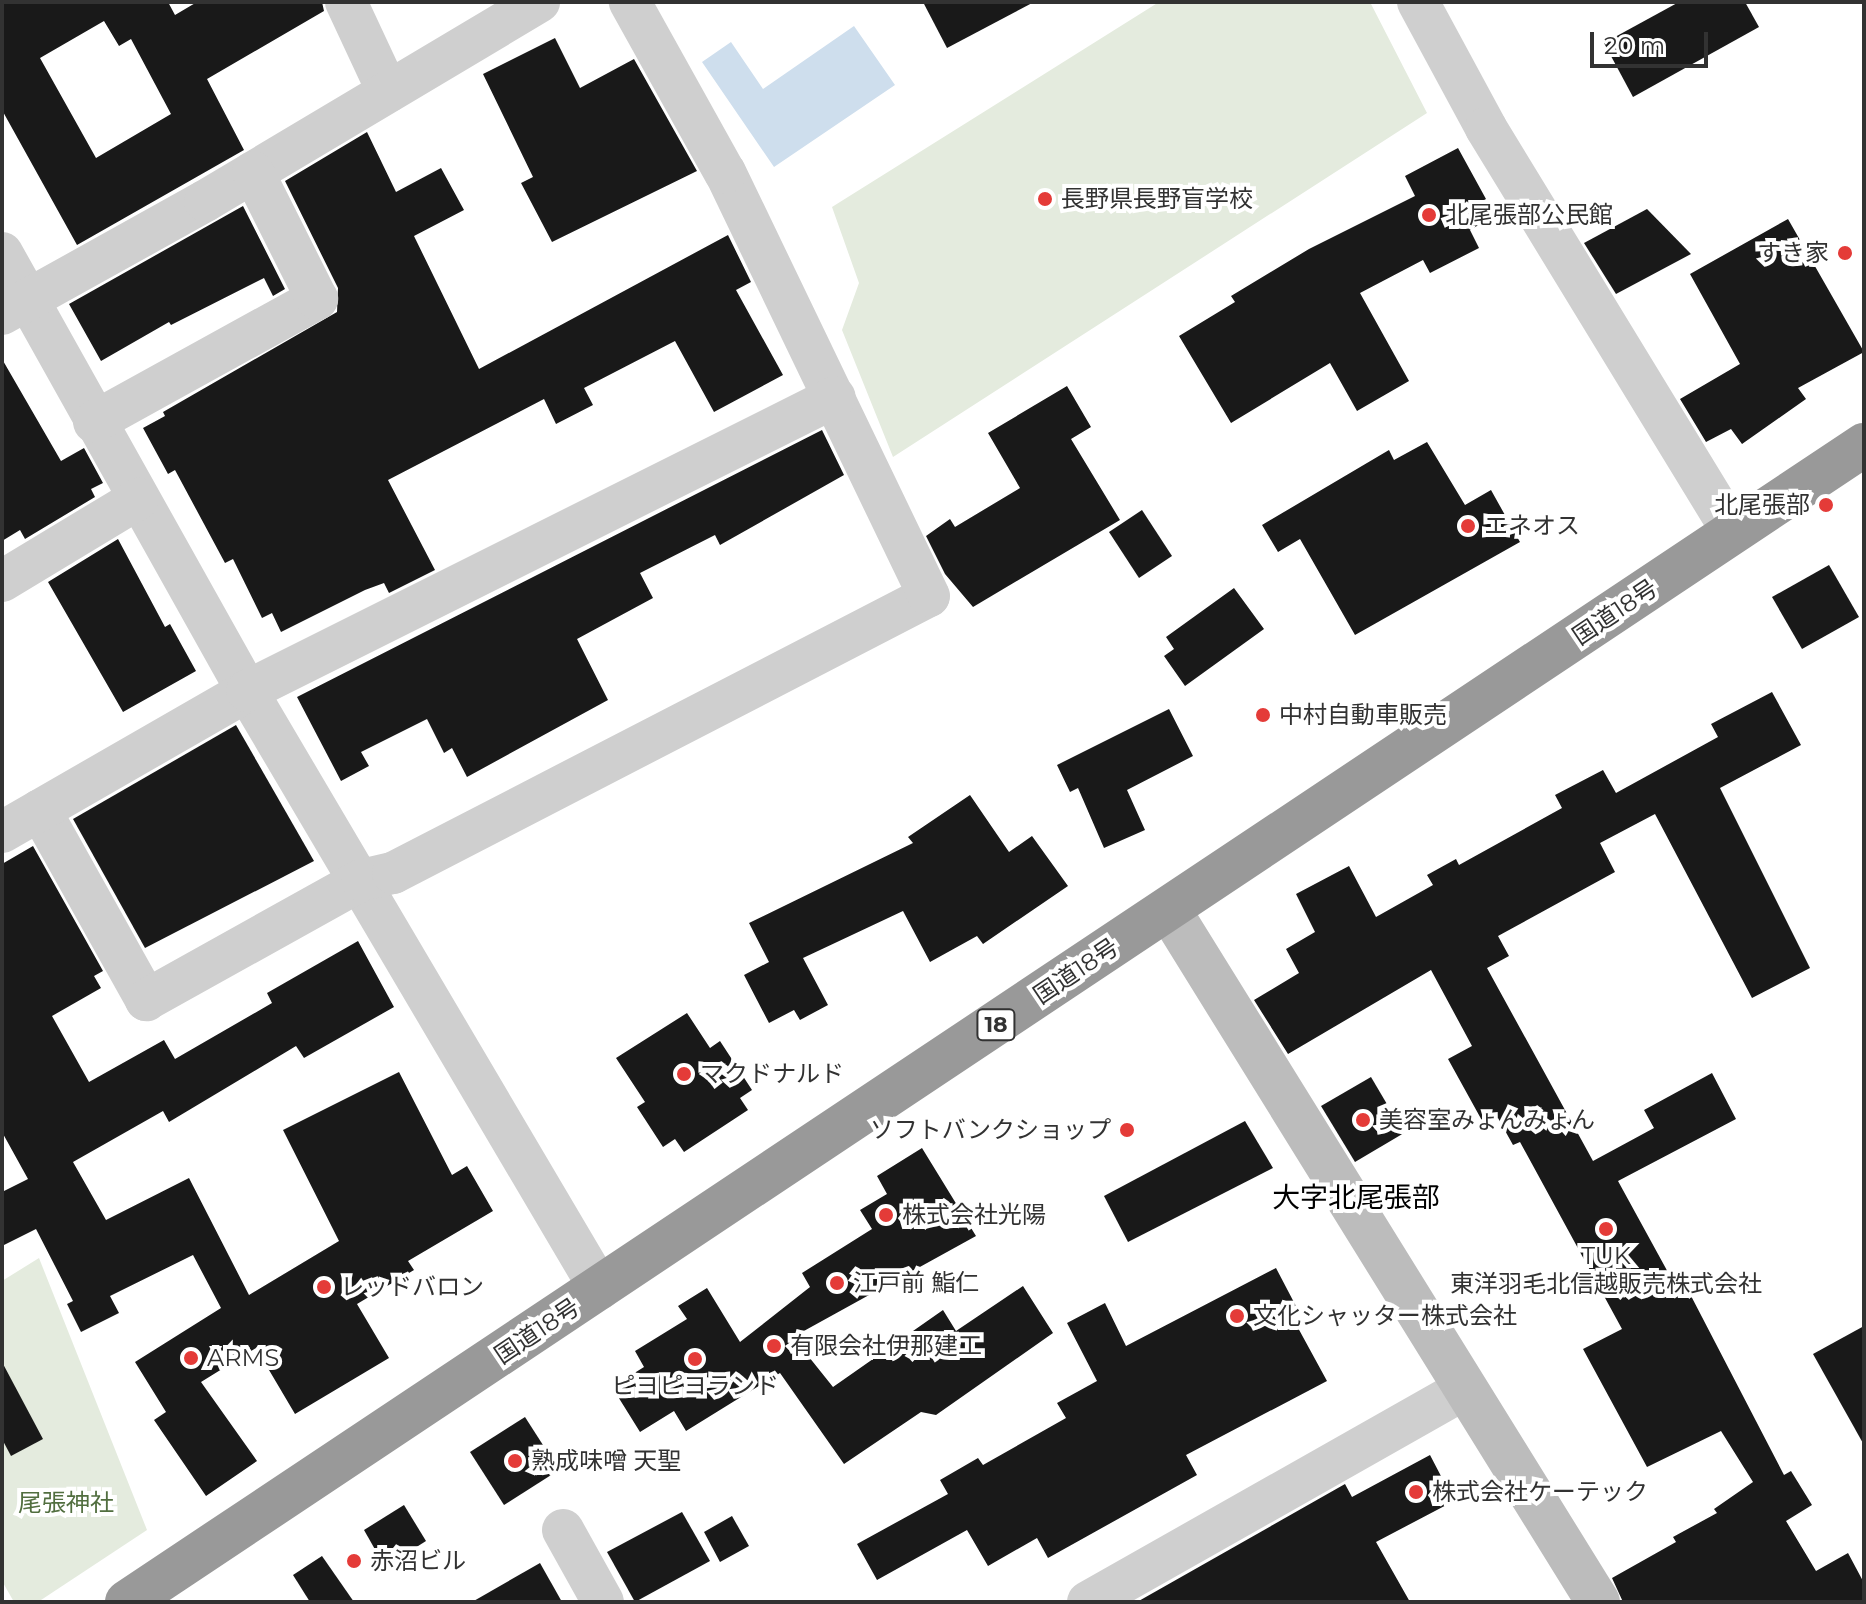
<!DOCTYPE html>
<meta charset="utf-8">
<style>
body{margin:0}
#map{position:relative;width:1866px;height:1604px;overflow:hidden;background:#fff;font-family:Montserrat,"Noto Sans JP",sans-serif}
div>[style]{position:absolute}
.green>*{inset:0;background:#e4ebde}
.water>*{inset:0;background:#cedeed}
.building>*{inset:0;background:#191919}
.street>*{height:42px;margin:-21px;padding:0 21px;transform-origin:21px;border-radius:21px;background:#cfcfcf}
.secondary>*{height:44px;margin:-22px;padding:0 22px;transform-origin:22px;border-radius:22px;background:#bcbcbc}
.highway>*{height:44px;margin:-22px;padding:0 22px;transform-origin:22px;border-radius:22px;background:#999}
.dots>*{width:22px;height:22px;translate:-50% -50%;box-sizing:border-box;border:4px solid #fff;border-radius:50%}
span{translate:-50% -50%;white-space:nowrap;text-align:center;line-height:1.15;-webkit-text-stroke:8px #fff;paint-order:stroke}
.shield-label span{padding:2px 6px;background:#fff;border:2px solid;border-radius:6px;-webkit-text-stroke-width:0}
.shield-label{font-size:22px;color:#323232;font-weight:700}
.poi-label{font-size:24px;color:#323232}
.left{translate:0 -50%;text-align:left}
.right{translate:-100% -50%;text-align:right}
.street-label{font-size:24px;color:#323232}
.park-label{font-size:24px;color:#516e3f}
.quarter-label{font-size:28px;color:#000}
.frame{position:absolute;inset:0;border:4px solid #323232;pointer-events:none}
.scale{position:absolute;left:1590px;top:32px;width:118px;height:36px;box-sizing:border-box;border:4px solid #323232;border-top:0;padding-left:10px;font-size:24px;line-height:28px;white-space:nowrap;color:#323232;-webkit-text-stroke:6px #fff;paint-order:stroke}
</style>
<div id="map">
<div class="green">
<div style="clip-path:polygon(1159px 2px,1370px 2px,1427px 113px,893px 457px,842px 330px,859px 283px,832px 207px)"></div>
<div style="clip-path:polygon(39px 1258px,147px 1530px,38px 1602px,14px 1602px,2px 1581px,2px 1281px)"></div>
</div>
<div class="water">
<div style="clip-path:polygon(854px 26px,895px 85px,774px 167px,702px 62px,731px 42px,763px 89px)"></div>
</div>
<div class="building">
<div style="clip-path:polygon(evenodd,2px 2px,168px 2px,175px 15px,197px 2px,322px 2px,324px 11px,207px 79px,244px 150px,77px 245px,2px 110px,2px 2px,104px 21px,119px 46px,131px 39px,171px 114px,96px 158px,40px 58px,104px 21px)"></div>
<div style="clip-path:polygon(923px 2px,1034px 2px,947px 48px)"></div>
<div style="clip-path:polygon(1679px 2px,1745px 2px,1759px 27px,1633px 97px,1604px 43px)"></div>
<div style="clip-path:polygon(555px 38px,580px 88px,634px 59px,697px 171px,552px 242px,521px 183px,533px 177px,483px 74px)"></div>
<div style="clip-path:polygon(367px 132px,396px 192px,441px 168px,464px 210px,414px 236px,479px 369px,728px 235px,751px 282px,736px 290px,783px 375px,714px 412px,675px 341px,584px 388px,593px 405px,556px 424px,544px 399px,388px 480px,435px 570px,389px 593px,384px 583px,365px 590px,281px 632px,272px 613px,262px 618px,233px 559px,225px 563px,175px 470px,168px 474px,143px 428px,165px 416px,163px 412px,337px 312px,338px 288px,285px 181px)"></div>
<div style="clip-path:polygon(1458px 148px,1486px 199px,1473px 206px,1482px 223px,1470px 230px,1479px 248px,1430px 273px,1423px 260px,1360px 293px,1409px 381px,1357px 411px,1330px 363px,1231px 423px,1179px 336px,1235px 302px,1231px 296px,1309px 249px,1415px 196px,1405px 176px)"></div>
<div style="clip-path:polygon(243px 206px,285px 289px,273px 296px,264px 278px,171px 325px,169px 322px,101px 361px,69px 304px)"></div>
<div style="clip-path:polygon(1647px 209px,1691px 254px,1616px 294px,1584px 243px)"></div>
<div style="clip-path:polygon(1788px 219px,1864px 352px,1798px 388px,1806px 399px,1742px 444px,1731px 429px,1706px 442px,1680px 399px,1740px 364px,1690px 274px)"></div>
<div style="clip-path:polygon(2px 359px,61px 461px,84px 448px,103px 483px,91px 489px,95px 497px,25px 539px,20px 530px,2px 541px)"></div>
<div style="clip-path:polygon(1067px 386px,1091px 427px,1071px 439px,1120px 520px,973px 607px,945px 574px,926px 536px,950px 519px,955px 527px,1020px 488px,988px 433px)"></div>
<div style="clip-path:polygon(822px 430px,844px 475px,720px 545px,715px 535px,640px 573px,653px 598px,577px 639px,608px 700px,467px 777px,452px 748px,444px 753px,427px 719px,361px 752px,369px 766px,341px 781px,297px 697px)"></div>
<div style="clip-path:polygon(1427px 442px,1465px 505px,1491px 490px,1520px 542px,1355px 635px,1300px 539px,1278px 552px,1262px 525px,1389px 450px,1394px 460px)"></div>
<div style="clip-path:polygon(1142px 510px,1172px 556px,1139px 578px,1109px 532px)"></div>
<div style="clip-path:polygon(118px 539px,165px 627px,170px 624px,196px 671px,123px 712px,48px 582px)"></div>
<div style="clip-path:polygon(1829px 565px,1859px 617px,1802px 649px,1772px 597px)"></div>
<div style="clip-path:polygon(1234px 588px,1264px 629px,1185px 686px,1164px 656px,1174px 649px,1166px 637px)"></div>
<div style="clip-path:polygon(1772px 692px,1801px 745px,1720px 788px,1810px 968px,1752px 998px,1655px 814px,1600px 843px,1615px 872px,1498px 936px,1509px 956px,1487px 968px,1593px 1161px,1654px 1128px,1644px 1110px,1712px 1073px,1736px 1119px,1618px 1181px,1681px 1296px,1689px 1292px,1784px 1475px,1791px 1471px,1812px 1505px,1786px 1521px,1816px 1571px,1848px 1553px,1864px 1583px,1864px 1602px,1623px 1602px,1612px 1578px,1676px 1542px,1673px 1537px,1717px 1513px,1714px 1509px,1753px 1482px,1721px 1431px,1647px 1467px,1583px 1349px,1622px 1329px,1520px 1142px,1513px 1145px,1498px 1118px,1485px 1126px,1448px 1059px,1472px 1046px,1431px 970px,1288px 1054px,1254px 1000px,1299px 973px,1286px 949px,1315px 932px,1296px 894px,1349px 866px,1376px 917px,1433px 885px,1427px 875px,1456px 859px,1459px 865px,1562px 808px,1555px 795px,1603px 770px,1616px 793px,1718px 737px,1711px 724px)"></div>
<div style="clip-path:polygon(1169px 709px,1193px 756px,1127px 790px,1145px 830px,1104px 848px,1078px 788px,1070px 792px,1057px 765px)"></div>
<div style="clip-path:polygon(236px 725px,314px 861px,145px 948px,73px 819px)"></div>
<div style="clip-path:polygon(970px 795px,1009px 852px,1032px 836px,1068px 886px,983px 944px,977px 936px,930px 962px,903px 911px,803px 958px,828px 1005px,800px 1020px,794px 1010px,769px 1023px,744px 975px,769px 962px,749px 923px,913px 843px,908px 837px)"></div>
<div style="clip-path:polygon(33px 846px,103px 971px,94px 976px,101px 988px,52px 1016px,89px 1082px,164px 1040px,175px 1059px,272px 1003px,267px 993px,358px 941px,394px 1007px,304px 1058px,296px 1046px,169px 1122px,163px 1111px,73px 1162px,106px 1220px,189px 1178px,249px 1295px,339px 1241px,283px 1130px,399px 1072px,452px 1175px,467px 1166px,493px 1211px,408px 1261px,414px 1270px,357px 1304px,389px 1358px,295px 1414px,256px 1348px,201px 1382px,257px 1461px,206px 1496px,154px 1420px,166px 1412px,135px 1362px,221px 1308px,193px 1255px,110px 1296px,119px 1313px,81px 1332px,67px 1304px,73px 1301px,36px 1229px,2px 1246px,2px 1192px,28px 1179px,2px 1132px,2px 864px)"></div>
<div style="clip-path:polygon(687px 1013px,710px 1048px,720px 1041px,752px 1090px,740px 1098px,748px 1110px,684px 1152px,675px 1139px,663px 1147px,637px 1107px,645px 1102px,616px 1058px)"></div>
<div style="clip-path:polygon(1371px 1077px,1404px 1133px,1355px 1162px,1321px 1106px)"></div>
<div style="clip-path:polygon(1245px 1121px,1273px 1168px,1128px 1242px,1104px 1196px)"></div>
<div style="clip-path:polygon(922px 1148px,976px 1236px,793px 1337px,833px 1387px,943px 1310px,956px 1331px,1023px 1286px,1053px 1333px,936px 1415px,921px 1412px,844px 1464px,780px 1373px,686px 1431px,674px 1411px,640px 1432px,612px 1387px,644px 1367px,635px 1351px,687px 1319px,678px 1306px,707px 1288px,740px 1342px,810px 1287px,802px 1273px,872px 1229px,860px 1210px,887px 1194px,877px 1176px)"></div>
<div style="clip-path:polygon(1276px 1268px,1298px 1310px,1291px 1315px,1327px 1381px,1186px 1455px,1197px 1475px,1048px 1558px,1037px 1538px,988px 1566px,967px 1530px,877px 1580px,857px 1544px,948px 1494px,940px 1480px,978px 1458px,983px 1465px,1066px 1418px,1057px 1403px,1097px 1381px,1067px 1323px,1105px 1303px,1126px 1346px)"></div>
<div style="clip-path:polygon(1864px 1326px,1864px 1445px,1813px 1354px)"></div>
<div style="clip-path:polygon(2px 1362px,43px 1439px,11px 1456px,2px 1439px)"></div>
<div style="clip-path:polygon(525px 1417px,559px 1470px,504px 1505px,470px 1452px)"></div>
<div style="clip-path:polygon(1430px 1455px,1454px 1501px,1376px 1542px,1410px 1602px,1137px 1602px,1345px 1484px,1352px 1497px)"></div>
<div style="clip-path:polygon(404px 1505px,426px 1541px,385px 1567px,364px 1530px)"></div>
<div style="clip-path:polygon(682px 1512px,710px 1561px,635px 1602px,607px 1552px)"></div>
<div style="clip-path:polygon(732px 1516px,749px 1546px,720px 1562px,704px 1532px)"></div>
<div style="clip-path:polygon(322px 1556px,354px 1602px,310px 1602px,293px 1575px)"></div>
<div style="clip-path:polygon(540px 1563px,562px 1602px,472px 1602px)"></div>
</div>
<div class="street">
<div style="left:346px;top:2px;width:99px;rotate:65deg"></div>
<div style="left:1418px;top:2px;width:143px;rotate:61.6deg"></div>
<div style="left:1486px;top:128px;width:474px;rotate:58.6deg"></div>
<div style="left:2px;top:253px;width:502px;rotate:60.78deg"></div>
<div style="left:247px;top:691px;width:694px;rotate:59.45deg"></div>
<div style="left:2px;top:314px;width:232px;rotate:-29.1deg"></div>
<div style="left:205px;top:201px;width:389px;rotate:-30.8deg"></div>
<div style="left:94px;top:422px;width:255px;rotate:-28.9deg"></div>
<div style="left:317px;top:299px;width:142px;rotate:-116.7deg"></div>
<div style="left:2px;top:581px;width:159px;rotate:-31.1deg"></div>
<div style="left:40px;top:810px;width:218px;rotate:60.8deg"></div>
<div style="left:146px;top:1000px;width:247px;rotate:-29.1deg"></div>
<div style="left:362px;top:880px;width:32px;rotate:-13deg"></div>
<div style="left:393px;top:873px;width:603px;rotate:-27.33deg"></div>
<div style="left:929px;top:596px;width:470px;rotate:-115.7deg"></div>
<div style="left:725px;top:173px;width:196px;rotate:-119.1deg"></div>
<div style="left:2px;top:832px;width:283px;rotate:-29.9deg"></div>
<div style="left:247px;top:691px;width:657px;rotate:-26.57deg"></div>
<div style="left:563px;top:1530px;width:82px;rotate:60.9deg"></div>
<div style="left:1088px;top:1602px;width:434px;rotate:-29.5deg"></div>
</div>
<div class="secondary">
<div style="left:1169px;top:910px;width:814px;rotate:58.2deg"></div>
</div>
<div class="highway">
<div style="left:127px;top:1602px;width:2087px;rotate:-33.67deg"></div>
</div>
<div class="dots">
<div style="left:1045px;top:199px;background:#e43b38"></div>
<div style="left:1429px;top:215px;background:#e43b38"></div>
<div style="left:1845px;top:253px;background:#e43b38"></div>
<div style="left:1826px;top:505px;background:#e43b38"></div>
<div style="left:1468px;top:526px;background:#e43b38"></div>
<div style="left:1263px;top:715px;background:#e43b38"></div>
<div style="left:684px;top:1074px;background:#e43b38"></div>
<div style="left:1363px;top:1120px;background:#e43b38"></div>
<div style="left:1127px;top:1130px;background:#e43b38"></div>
<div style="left:886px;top:1215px;background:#e43b38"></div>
<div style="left:1606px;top:1229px;background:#e43b38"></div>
<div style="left:837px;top:1283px;background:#e43b38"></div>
<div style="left:324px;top:1287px;background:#e43b38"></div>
<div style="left:1237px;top:1316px;background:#e43b38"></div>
<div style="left:774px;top:1346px;background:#e43b38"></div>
<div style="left:191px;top:1358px;background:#e43b38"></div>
<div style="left:695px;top:1359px;background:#e43b38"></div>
<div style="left:515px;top:1461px;background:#e43b38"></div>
<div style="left:1416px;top:1492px;background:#e43b38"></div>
<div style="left:354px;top:1561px;background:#e43b38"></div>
</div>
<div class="shield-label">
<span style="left:996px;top:1025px">18</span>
</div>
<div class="poi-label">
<span class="left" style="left:1061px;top:199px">長野県長野盲学校</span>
<span class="left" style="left:1445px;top:215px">北尾張部公民館</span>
<span class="right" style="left:1829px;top:253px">すき家</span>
<span class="right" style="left:1810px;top:505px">北尾張部</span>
<span class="left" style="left:1484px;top:526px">エネオス</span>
<span class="left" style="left:1279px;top:715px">中村自動車販売</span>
<span class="left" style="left:700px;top:1074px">マクドナルド</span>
<span class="left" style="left:1379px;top:1120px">美容室みょんみょん</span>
<span class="right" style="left:1111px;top:1130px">ソフトバンクショップ</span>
<span class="left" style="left:902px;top:1215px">株式会社光陽</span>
<span style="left:1606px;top:1270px">TUK<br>東洋羽毛北信越販売株式会社</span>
<span class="left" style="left:853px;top:1283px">江戸前 鮨仁</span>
<span class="left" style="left:340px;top:1287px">レッドバロン</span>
<span class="left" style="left:1253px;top:1316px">文化シャッター株式会社</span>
<span class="left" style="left:790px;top:1346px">有限会社伊那建工</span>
<span class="left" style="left:207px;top:1358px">ARMS</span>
<span style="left:695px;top:1386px">ピヨピヨランド</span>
<span class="left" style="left:531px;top:1461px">熟成味噌 天聖</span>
<span class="left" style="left:1432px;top:1492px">株式会社ケーテック</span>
<span class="left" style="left:370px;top:1561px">赤沼ビル</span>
</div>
<div class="street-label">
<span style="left:1615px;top:612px;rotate:-34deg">国道18号</span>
<span style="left:1076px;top:971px;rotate:-34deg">国道18号</span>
<span style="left:537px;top:1331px;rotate:-34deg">国道18号</span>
</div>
<div class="park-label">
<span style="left:66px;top:1503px">尾張神社</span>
</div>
<div class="quarter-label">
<span style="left:1356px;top:1197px">大字北尾張部</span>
</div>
<div class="frame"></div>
<div class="scale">20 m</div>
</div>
